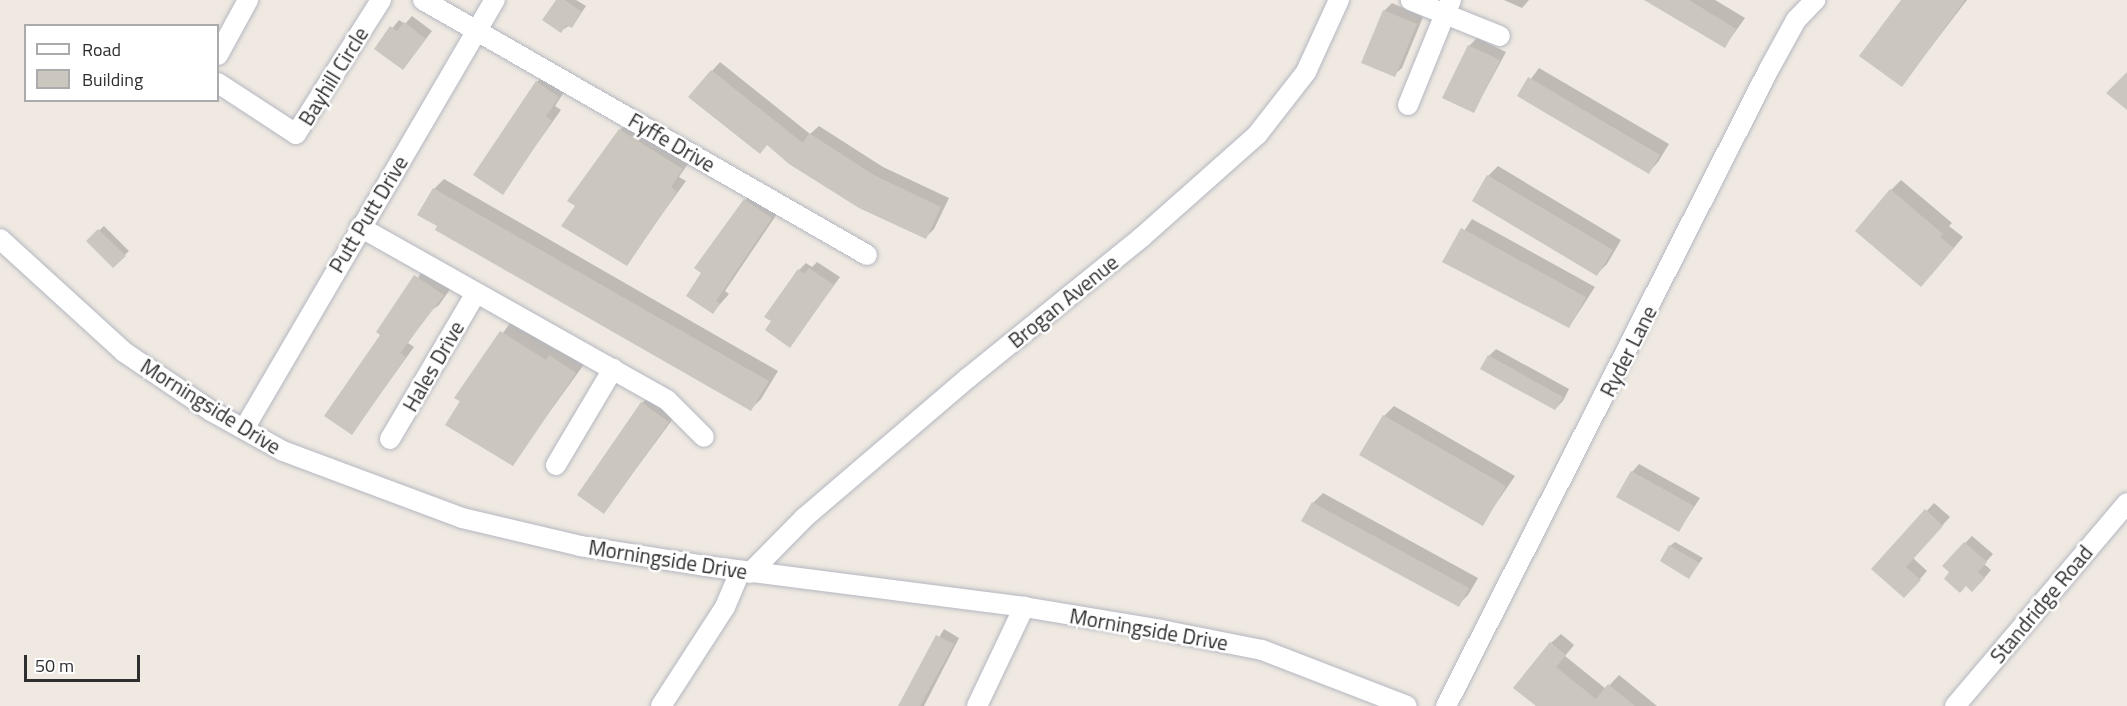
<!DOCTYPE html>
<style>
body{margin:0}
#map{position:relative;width:2127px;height:706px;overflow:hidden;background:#efe9e1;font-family:"Titillium Web",sans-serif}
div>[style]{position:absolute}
.shadow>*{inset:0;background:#0003}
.building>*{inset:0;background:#cbc7bf}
.roads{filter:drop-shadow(0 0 2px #b4b7c1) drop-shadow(0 0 2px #b4b7c1)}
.minor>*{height:20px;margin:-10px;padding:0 10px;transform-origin:10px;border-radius:10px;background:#fff}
span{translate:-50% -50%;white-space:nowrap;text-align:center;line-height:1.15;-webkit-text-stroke:5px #fff;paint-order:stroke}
.street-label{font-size:21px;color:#2e2e2e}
.legend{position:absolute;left:24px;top:24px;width:195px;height:78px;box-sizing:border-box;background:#fff;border:2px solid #ababab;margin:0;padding:8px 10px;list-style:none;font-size:18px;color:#2e2e2e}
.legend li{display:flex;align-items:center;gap:12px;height:30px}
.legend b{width:30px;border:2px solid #ababab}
.scale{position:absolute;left:24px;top:655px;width:116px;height:27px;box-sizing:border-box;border:3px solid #2e2e2e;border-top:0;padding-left:8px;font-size:18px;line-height:21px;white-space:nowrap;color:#2e2e2e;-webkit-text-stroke:4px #fff;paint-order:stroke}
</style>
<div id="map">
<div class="shadow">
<div style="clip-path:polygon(557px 0,576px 0,586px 6px,576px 21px,561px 31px)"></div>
<div style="clip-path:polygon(1504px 0,1529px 0,1522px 8px)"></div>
<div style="clip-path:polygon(1647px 0,1715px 0,1745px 18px,1725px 46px)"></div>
<div style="clip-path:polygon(1902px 0,1967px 0,1902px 85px)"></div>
<div style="clip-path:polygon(1392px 3px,1423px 17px,1402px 68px,1394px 75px,1384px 11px)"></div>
<div style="clip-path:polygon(412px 16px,432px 31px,403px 68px,376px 48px,399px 20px,405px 24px)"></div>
<div style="clip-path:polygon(1477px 38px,1506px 52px,1474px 111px,1469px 46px)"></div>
<div style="clip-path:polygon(720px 62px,810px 134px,819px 126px,883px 167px,949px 198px,934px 229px,925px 238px,860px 205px,712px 71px)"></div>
<div style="clip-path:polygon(1539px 68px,1669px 144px,1658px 162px,1649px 172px,1519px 95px)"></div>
<div style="clip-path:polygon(547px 72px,568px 86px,555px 106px,561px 110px,502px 193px,537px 82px)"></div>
<div style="clip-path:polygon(630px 120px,692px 158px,679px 177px,686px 181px,626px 264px,577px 206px,620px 130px)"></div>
<div style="clip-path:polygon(1498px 166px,1621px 240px,1607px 264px,1597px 274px,1488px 176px)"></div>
<div style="clip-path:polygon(444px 179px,778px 371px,761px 399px,751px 409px,439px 226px,434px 189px)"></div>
<div style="clip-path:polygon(1901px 180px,1952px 223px,1949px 226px,1963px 237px,1931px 275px,1891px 190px)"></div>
<div style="clip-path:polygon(755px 191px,781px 208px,725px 291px,729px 294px,713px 312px,688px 295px,745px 200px)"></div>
<div style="clip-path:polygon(1472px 219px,1595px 287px,1569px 327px,1444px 261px)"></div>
<div style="clip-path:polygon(104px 226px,129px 251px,113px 266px,88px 241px)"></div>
<div style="clip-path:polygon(817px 262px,840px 277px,790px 346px,773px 321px,799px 270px,806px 263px,812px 267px)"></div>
<div style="clip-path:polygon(425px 267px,453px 285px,439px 305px,428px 313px,408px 343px,414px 347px,352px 433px,382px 334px)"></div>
<div style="clip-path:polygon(511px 322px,556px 350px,560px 346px,585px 363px,512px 464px,456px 397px)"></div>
<div style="clip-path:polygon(1496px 349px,1569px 389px,1563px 401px,1555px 409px,1489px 356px)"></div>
<div style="clip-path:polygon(652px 394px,678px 412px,604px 512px,642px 403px)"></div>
<div style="clip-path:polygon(1394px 406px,1515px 476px,1482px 524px,1384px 416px)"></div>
<div style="clip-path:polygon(1639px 464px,1700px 498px,1679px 530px,1632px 472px)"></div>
<div style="clip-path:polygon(1323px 493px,1478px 578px,1468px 595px,1458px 605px,1313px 503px)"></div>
<div style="clip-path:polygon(1934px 503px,1950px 517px,1913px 558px,1927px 571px,1911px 589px,1874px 569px)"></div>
<div style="clip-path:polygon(1972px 536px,1993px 554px,1984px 564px,1991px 570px,1980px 583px,1966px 585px,1965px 543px)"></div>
<div style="clip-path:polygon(1675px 542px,1703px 558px,1689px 577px,1670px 546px)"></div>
<div style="clip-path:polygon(944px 629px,959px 638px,924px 706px,900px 706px)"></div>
<div style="clip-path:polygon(1561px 634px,1574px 645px,1565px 656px,1606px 689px,1619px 675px,1657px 706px,1538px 706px,1551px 643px)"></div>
</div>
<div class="building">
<div style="clip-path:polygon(556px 0,565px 0,582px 12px,572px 28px,566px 25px,561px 33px,542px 20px)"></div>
<div style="clip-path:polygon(1644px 0,1689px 0,1736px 29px,1725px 48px)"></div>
<div style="clip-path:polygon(1901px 0,1965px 0,1902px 87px,1859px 56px)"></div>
<div style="clip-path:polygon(1383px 10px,1417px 24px,1395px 77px,1361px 63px)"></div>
<div style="clip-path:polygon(404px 22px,426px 39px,403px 70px,374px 49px,390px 26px,397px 31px)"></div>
<div style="clip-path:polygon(1468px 45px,1500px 60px,1474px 113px,1442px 98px)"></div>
<div style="clip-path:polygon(711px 70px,803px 143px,809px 133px,874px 175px,941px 207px,926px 239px,859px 208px,789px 164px,767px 145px,760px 154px,688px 97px)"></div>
<div style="clip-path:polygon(2127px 72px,2127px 110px,2106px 93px)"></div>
<div style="clip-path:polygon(1528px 77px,1660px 155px,1649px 174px,1517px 96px)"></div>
<div style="clip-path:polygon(536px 81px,559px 97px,546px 116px,552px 121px,503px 195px,473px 175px)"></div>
<div style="clip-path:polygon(619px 129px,683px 169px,671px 187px,677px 192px,627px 266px,561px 226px,575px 206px,567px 201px)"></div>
<div style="clip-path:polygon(1487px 175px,1613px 250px,1597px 276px,1472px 201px)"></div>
<div style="clip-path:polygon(433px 188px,769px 381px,751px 411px,435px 230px,437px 226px,417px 215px)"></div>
<div style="clip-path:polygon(1890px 189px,1943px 234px,1940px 237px,1954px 248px,1921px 287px,1855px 231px)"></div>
<div style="clip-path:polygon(744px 199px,772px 218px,716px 301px,720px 304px,713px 314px,686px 296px,701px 273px,694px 268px)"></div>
<div style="clip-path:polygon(1461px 228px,1586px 297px,1569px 328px,1442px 262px)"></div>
<div style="clip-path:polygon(98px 229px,126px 256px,113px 268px,86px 241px)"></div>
<div style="clip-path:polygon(809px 268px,834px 285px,790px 348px,765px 330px,771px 321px,764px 317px,798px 269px,804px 274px)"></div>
<div style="clip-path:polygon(414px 275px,444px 295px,400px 353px,406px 357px,352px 435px,324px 416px,380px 335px,376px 332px)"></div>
<div style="clip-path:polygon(500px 331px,546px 360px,549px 355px,576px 373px,513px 466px,445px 425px,460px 401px,454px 398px)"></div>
<div style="clip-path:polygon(1488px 355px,1563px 397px,1555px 410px,1480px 369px)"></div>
<div style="clip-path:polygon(641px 402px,669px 422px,604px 514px,577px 495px)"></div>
<div style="clip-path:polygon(1383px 415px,1506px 486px,1483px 526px,1359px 455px)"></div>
<div style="clip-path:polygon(1631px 471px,1694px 506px,1679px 532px,1616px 497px)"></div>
<div style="clip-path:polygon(1312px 502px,1469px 588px,1459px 607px,1301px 521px)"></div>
<div style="clip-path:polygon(1925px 509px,1943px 526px,1906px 567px,1921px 580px,1904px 598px,1871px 569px)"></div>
<div style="clip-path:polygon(1964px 542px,1987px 562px,1978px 572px,1985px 578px,1972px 592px,1966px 586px,1960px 593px,1944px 579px,1949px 572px,1942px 566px)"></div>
<div style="clip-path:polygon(1669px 545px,1699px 563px,1689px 579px,1660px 561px)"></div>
<div style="clip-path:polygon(936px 635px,954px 644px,920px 706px,898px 706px)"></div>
<div style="clip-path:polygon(1550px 642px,1566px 655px,1556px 667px,1596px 699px,1608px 684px,1635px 706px,1536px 706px,1513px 688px)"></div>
</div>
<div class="roads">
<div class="minor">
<div style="left:423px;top:0;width:512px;rotate:29.87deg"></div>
<div style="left:1451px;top:0;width:15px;rotate:113deg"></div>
<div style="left:1445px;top:14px;width:59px;rotate:21.8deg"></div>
<div style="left:218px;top:55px;width:63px;rotate:-61.4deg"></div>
<div style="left:218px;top:83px;width:93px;rotate:33.2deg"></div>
<div style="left:296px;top:134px;width:159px;rotate:-57.6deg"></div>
<div style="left:1408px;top:105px;width:98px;rotate:-67.9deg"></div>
<div style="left:1445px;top:14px;width:37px;rotate:-158deg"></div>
<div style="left:360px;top:227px;width:352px;rotate:29.4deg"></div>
<div style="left:667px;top:400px;width:52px;rotate:45deg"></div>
<div style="left:0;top:239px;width:168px;rotate:42.3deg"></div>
<div style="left:124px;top:352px;width:105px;rotate:34.1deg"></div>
<div style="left:211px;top:411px;width:82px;rotate:29.1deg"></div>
<div style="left:283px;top:451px;width:191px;rotate:20.5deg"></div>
<div style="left:462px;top:518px;width:121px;rotate:13.3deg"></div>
<div style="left:580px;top:546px;width:128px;rotate:9deg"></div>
<div style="left:706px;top:566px;width:321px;rotate:7.3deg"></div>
<div style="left:1024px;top:607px;width:139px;rotate:9.5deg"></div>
<div style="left:1161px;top:630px;width:103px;rotate:11.2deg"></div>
<div style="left:1262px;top:650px;width:155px;rotate:21.1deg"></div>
<div style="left:244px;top:429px;width:497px;rotate:-59.7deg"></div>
<div style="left:390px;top:439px;width:169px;rotate:-59.5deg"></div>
<div style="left:556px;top:465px;width:112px;rotate:-59.3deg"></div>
<div style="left:750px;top:573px;width:77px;rotate:-45.5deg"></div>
<div style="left:804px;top:518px;width:216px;rotate:-40.5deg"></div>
<div style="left:968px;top:378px;width:224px;rotate:-39deg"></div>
<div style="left:1142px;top:237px;width:154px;rotate:-41.6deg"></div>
<div style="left:1257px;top:135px;width:80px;rotate:-52.1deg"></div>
<div style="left:1306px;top:72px;width:79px;rotate:-65.4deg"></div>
<div style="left:661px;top:706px;width:118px;rotate:-57.1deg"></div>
<div style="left:725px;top:607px;width:39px;rotate:-67deg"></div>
<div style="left:977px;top:706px;width:110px;rotate:-64.6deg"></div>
<div style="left:1446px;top:706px;width:712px;rotate:-63.11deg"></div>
<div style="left:1768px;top:71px;width:58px;rotate:-61.2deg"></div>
<div style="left:1796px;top:20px;width:28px;rotate:-46deg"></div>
<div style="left:1955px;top:706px;width:266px;rotate:-49.7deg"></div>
</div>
</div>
<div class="street-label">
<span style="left:333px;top:76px;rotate:-58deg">Bayhill Circle</span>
<span style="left:672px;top:142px;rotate:30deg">Fyffe Drive</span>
<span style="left:368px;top:214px;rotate:-59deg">Putt Putt Drive</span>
<span style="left:1063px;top:301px;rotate:-39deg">Brogan Avenue</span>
<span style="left:1628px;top:351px;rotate:-63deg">Ryder Lane</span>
<span style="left:433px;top:366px;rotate:-60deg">Hales Drive</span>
<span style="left:211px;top:406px;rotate:32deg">Morningside Drive</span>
<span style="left:668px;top:559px;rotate:9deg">Morningside Drive</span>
<span style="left:2041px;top:604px;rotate:-50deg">Standridge Road</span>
<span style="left:1149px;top:629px;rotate:10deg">Morningside Drive</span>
</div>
<ul class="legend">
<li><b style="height:8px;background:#fff"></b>Road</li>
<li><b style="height:16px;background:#cbc7bf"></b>Building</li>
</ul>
<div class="scale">50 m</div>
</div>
